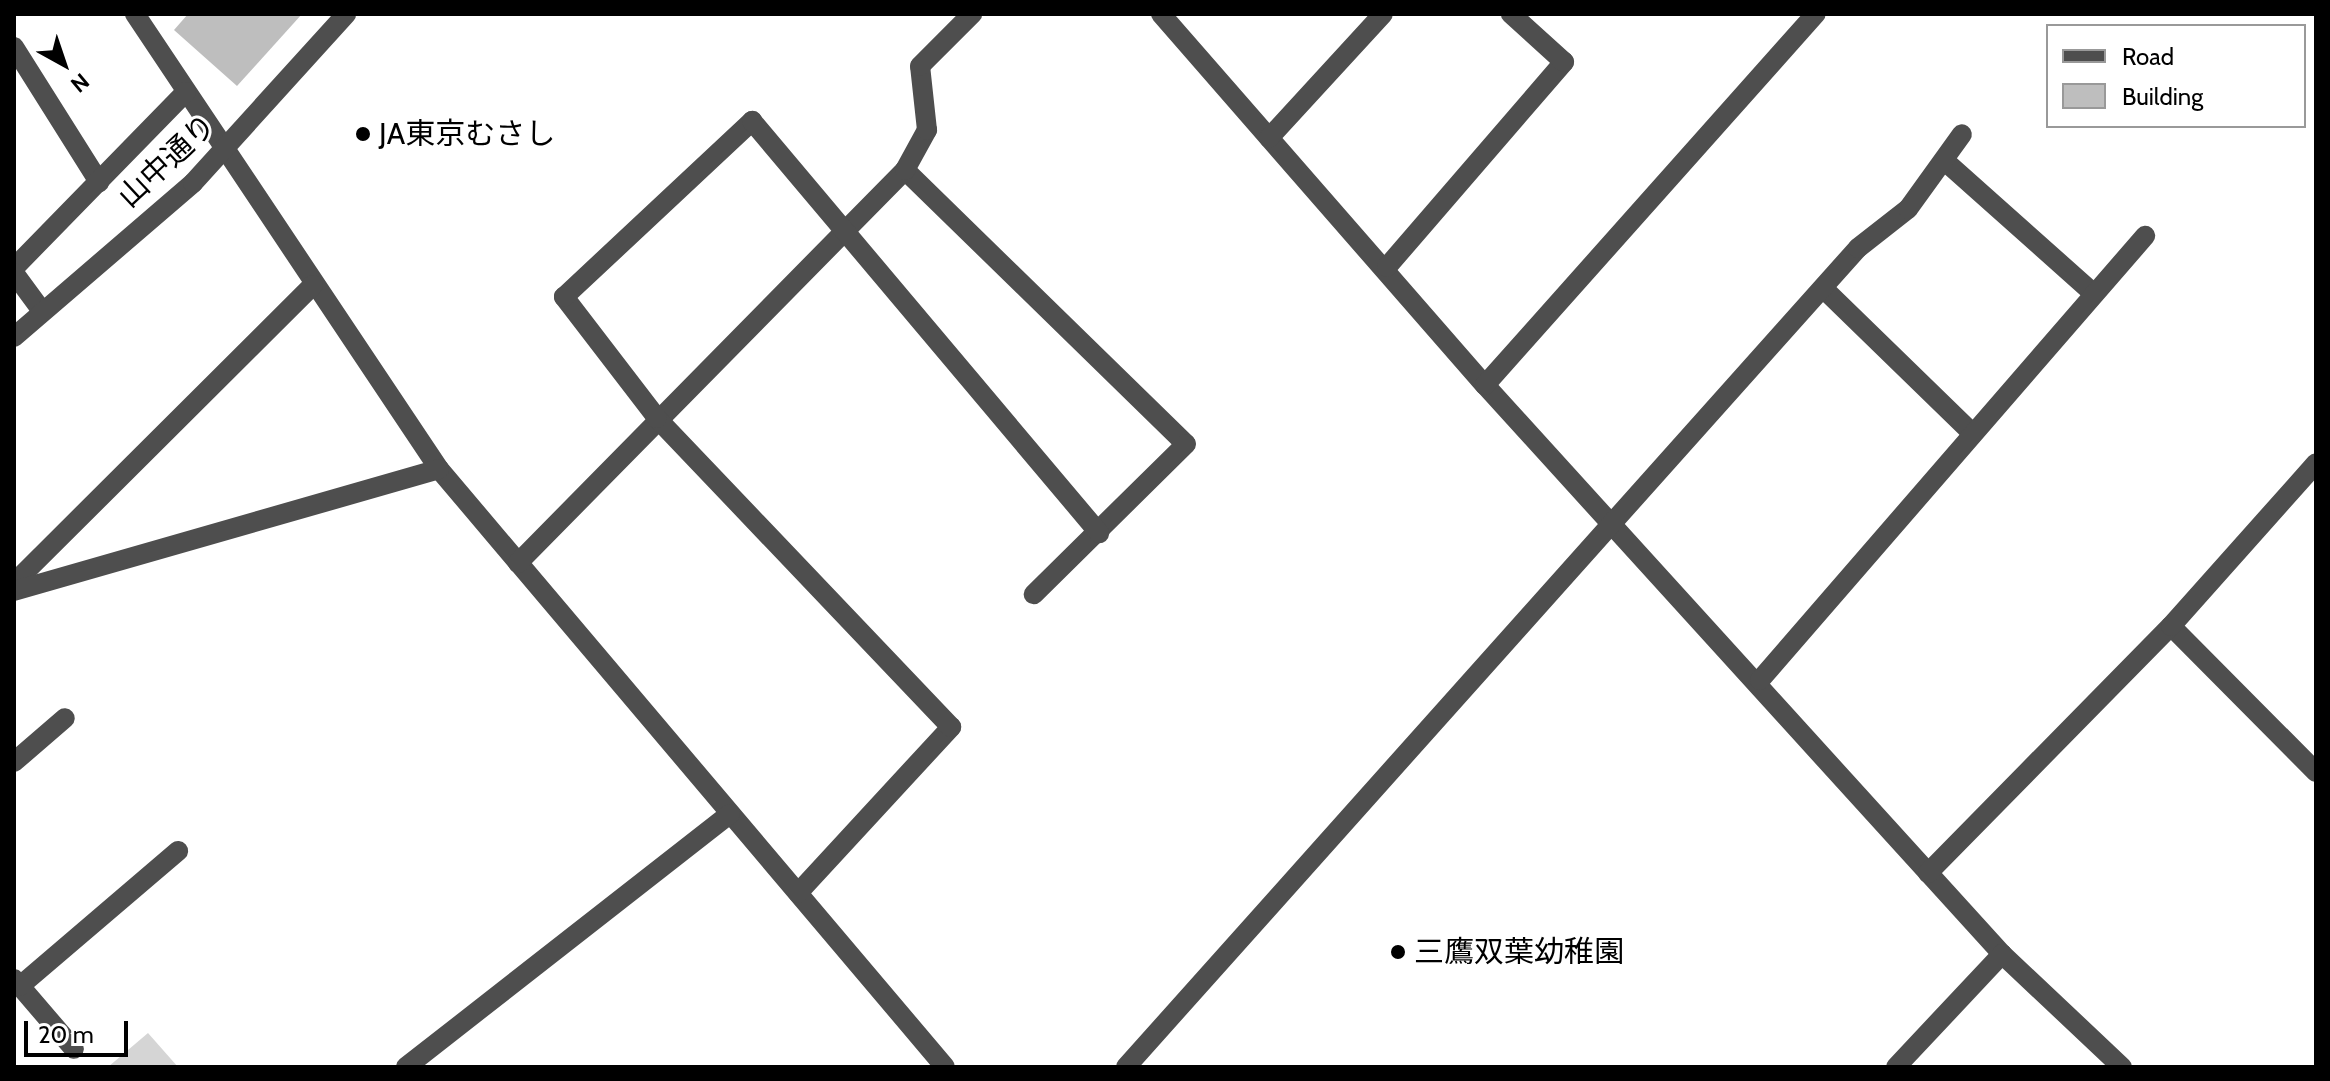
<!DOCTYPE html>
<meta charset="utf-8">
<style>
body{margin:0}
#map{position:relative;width:2330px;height:1081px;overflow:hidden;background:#fff;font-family:Cabin,"Noto Sans JP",sans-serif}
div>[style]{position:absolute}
.green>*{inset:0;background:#d5d5d5}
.building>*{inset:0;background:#bebebe}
.minor>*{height:20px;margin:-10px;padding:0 10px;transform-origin:10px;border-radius:10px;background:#4e4e4e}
.dots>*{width:22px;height:22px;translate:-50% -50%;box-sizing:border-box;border:4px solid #fff;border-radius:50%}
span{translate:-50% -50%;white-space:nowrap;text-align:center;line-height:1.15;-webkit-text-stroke:6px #fff;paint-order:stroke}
.poi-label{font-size:30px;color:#000}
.left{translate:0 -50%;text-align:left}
.street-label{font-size:30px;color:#000}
.frame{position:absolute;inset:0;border:16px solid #000;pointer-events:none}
.legend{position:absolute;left:2046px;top:24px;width:260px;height:104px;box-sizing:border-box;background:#fff;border:2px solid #999;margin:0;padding:10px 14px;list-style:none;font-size:24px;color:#000}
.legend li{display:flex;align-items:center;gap:16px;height:40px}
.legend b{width:40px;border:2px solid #999}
.north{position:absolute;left:24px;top:24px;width:80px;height:80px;-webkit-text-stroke:6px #fff;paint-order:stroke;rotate:140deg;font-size:22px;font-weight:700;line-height:32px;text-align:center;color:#000}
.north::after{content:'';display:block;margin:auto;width:28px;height:36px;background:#000;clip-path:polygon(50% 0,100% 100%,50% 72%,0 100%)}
.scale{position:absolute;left:24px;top:1021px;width:104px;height:36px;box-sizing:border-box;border:4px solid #000;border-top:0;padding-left:10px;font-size:24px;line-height:28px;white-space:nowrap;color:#000;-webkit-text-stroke:6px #fff;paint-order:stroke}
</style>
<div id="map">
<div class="green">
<div style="clip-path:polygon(148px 1033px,178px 1067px,108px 1067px)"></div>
</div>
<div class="building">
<div style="clip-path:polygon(188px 14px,302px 14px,237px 86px,174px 30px)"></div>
</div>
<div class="minor">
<div style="left:135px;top:14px;width:547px;rotate:56.25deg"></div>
<div style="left:439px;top:469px;width:783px;rotate:49.76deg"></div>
<div style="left:1161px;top:14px;width:493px;rotate:48.9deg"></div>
<div style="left:1485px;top:385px;width:769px;rotate:47.74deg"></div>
<div style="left:2002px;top:954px;width:165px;rotate:43.3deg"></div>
<div style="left:14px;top:47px;width:160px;rotate:57.8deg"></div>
<div style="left:1269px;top:138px;width:168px;rotate:-47.4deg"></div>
<div style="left:1946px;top:162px;width:198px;rotate:41.7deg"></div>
<div style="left:905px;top:170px;width:392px;rotate:44.3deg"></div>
<div style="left:1186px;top:444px;width:214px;rotate:135.4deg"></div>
<div style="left:1387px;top:267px;width:271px;rotate:-49.2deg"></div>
<div style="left:1564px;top:62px;width:72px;rotate:-137.8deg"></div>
<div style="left:14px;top:268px;width:246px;rotate:-45.7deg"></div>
<div style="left:14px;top:273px;width:47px;rotate:53.6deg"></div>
<div style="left:1823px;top:288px;width:209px;rotate:44.2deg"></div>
<div style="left:14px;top:337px;width:236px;rotate:-40.7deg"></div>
<div style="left:193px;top:183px;width:228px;rotate:-47.8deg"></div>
<div style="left:1485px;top:385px;width:497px;rotate:-48.3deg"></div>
<div style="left:518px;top:563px;width:552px;rotate:-45.44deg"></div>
<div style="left:905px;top:170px;width:46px;rotate:-61.2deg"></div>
<div style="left:927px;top:130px;width:64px;rotate:-96.2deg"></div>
<div style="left:920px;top:66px;width:74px;rotate:-45deg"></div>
<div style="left:14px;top:583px;width:422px;rotate:-44.9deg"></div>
<div style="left:14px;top:591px;width:442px;rotate:-16deg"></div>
<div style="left:2171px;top:626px;width:206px;rotate:45.2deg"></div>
<div style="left:1760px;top:680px;width:588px;rotate:-49.07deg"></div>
<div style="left:14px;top:762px;width:67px;rotate:-40.8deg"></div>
<div style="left:1928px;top:873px;width:346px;rotate:-45.5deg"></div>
<div style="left:2171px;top:626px;width:218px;rotate:-48.3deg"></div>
<div style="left:798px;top:893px;width:226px;rotate:-47.3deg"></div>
<div style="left:951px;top:727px;width:427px;rotate:-133.6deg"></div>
<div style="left:657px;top:418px;width:153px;rotate:-127.5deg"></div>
<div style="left:564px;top:297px;width:258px;rotate:-43.1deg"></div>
<div style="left:752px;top:121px;width:539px;rotate:49.89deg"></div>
<div style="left:14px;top:979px;width:92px;rotate:49.4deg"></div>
<div style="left:20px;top:986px;width:208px;rotate:-40.5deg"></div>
<div style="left:406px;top:1067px;width:411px;rotate:-38deg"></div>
<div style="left:1126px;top:1067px;width:1098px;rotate:-48.21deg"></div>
<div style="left:1858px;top:248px;width:63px;rotate:-38deg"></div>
<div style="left:1908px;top:209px;width:92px;rotate:-54.2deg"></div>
<div style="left:1896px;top:1067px;width:155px;rotate:-46.8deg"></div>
</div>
<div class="dots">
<div style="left:363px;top:134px;background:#000"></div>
<div style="left:1398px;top:952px;background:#000"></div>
</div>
<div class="poi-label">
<span class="left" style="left:379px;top:134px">JA東京むさし</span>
<span class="left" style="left:1414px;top:952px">三鷹双葉幼稚園</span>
</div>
<div class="street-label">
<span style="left:167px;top:161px;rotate:-43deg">山中通り</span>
</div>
<div class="frame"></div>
<ul class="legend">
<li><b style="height:10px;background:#4e4e4e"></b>Road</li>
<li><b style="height:22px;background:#bebebe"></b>Building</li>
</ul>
<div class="north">N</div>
<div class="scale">20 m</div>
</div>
